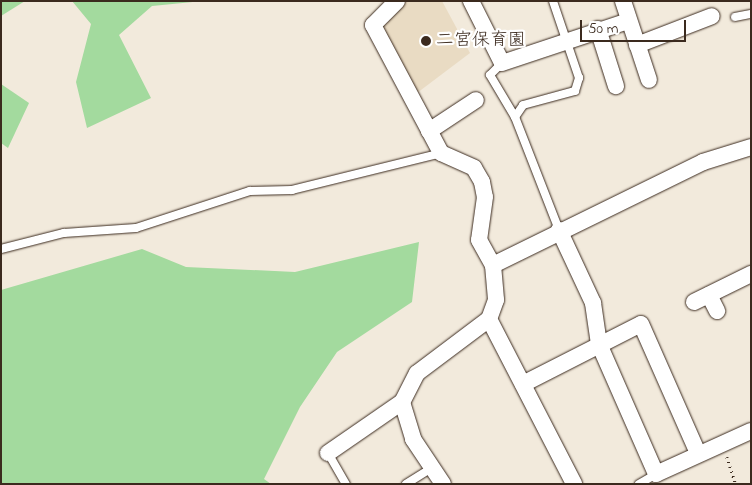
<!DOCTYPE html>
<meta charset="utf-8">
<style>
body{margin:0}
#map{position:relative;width:752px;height:485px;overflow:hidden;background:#f2eadc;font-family:"Indie Flower","Klee One",sans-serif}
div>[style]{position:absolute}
.built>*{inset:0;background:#e9dbc3}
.green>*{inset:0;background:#a3da9e}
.path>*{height:2.5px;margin-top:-1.25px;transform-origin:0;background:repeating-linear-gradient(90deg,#3b2a1e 0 1px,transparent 0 5px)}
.roads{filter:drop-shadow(0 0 1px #3b2a1e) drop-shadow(0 0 1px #3b2a1e)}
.service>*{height:8px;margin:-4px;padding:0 4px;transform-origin:4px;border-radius:4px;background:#fff}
.minor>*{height:16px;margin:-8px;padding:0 8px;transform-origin:8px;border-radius:8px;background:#fff}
.dots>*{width:14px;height:14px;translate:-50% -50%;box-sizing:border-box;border:2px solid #fff;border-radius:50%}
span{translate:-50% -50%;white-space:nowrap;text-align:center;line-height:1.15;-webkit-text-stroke:4.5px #fff;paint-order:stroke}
.poi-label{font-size:18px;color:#3b2a1e}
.left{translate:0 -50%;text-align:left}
.frame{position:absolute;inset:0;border:2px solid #3b2a1e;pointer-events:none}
.scale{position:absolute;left:580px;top:20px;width:106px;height:22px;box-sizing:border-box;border:2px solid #3b2a1e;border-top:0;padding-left:6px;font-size:15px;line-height:18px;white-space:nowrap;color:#3b2a1e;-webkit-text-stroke:4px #fff;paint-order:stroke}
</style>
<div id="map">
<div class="built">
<div style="clip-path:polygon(406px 1px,442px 1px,470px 53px,417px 93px,382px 26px)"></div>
</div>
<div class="green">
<div style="clip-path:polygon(1px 1px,25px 1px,1px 16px)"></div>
<div style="clip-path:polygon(72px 1px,203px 1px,152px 6px,119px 35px,151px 98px,87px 128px,76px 82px,91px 24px)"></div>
<div style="clip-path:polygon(1px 84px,29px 103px,8px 148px,1px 143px)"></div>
<div style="clip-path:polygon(419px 242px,412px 302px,337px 352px,300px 407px,264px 479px,271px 484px,1px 484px,1px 290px,142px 249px,186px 267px,295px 272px)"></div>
</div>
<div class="path">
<div style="left:727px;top:457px;width:28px;rotate:72deg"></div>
</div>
<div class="roads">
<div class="service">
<div style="left:735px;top:17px;width:16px;rotate:-11deg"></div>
<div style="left:502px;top:63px;width:17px;rotate:135deg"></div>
<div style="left:490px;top:75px;width:49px;rotate:59.2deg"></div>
<div style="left:515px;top:117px;width:121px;rotate:68.7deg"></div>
<div style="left:515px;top:117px;width:14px;rotate:-56deg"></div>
<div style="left:523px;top:105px;width:54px;rotate:-15.1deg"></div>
<div style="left:575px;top:91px;width:14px;rotate:-73deg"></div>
<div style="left:579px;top:78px;width:81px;rotate:-108.7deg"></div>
<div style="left:1px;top:249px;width:65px;rotate:-14.3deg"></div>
<div style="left:64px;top:233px;width:72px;rotate:-4deg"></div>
<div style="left:136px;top:228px;width:120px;rotate:-18deg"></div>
<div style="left:250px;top:191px;width:42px;rotate:-1.4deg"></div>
<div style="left:292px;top:190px;width:154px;rotate:-13.9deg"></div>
<div style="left:328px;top:453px;width:36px;rotate:60deg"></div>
<div style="left:406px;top:484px;width:28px;rotate:-32deg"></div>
<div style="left:639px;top:484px;width:20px;rotate:-30deg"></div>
</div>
<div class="minor">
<div style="left:397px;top:1px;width:34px;rotate:135deg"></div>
<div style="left:373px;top:25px;width:145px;rotate:62deg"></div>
<div style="left:441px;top:153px;width:36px;rotate:24deg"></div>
<div style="left:474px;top:168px;width:16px;rotate:60deg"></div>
<div style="left:482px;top:182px;width:15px;rotate:79deg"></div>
<div style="left:485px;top:197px;width:43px;rotate:97.9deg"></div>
<div style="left:479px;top:240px;width:29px;rotate:61deg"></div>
<div style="left:493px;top:265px;width:35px;rotate:85deg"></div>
<div style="left:496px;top:300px;width:20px;rotate:110deg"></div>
<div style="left:489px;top:319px;width:90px;rotate:143.1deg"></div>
<div style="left:417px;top:373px;width:33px;rotate:117deg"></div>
<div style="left:402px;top:402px;width:39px;rotate:73deg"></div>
<div style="left:413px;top:439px;width:54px;rotate:56.3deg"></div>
<div style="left:471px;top:1px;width:69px;rotate:63.4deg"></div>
<div style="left:502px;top:63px;width:133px;rotate:-18.4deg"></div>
<div style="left:623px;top:1px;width:83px;rotate:71.8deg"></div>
<div style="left:598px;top:29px;width:60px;rotate:72.5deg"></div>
<div style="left:637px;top:45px;width:80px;rotate:-21.1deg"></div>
<div style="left:429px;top:131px;width:56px;rotate:-33.4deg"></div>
<div style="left:559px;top:230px;width:81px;rotate:65deg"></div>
<div style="left:593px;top:303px;width:41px;rotate:81.7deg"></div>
<div style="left:599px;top:344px;width:142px;rotate:66.3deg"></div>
<div style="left:656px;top:474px;width:104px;rotate:-24.4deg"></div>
<div style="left:493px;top:265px;width:234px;rotate:-26.1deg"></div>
<div style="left:703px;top:162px;width:50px;rotate:-17.4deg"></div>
<div style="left:709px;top:295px;width:18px;rotate:63deg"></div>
<div style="left:694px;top:302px;width:64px;rotate:-26.2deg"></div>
<div style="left:489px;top:319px;width:186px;rotate:62.7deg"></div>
<div style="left:523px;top:384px;width:132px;rotate:-27deg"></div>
<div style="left:641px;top:324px;width:141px;rotate:66.2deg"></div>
<div style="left:328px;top:453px;width:90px;rotate:-34.6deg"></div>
</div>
</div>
<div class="dots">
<div style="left:426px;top:41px;background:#3b2a1e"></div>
</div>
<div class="poi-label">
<span class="left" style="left:436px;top:41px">二宮保育園</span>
</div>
<div class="frame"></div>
<div class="scale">50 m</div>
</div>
